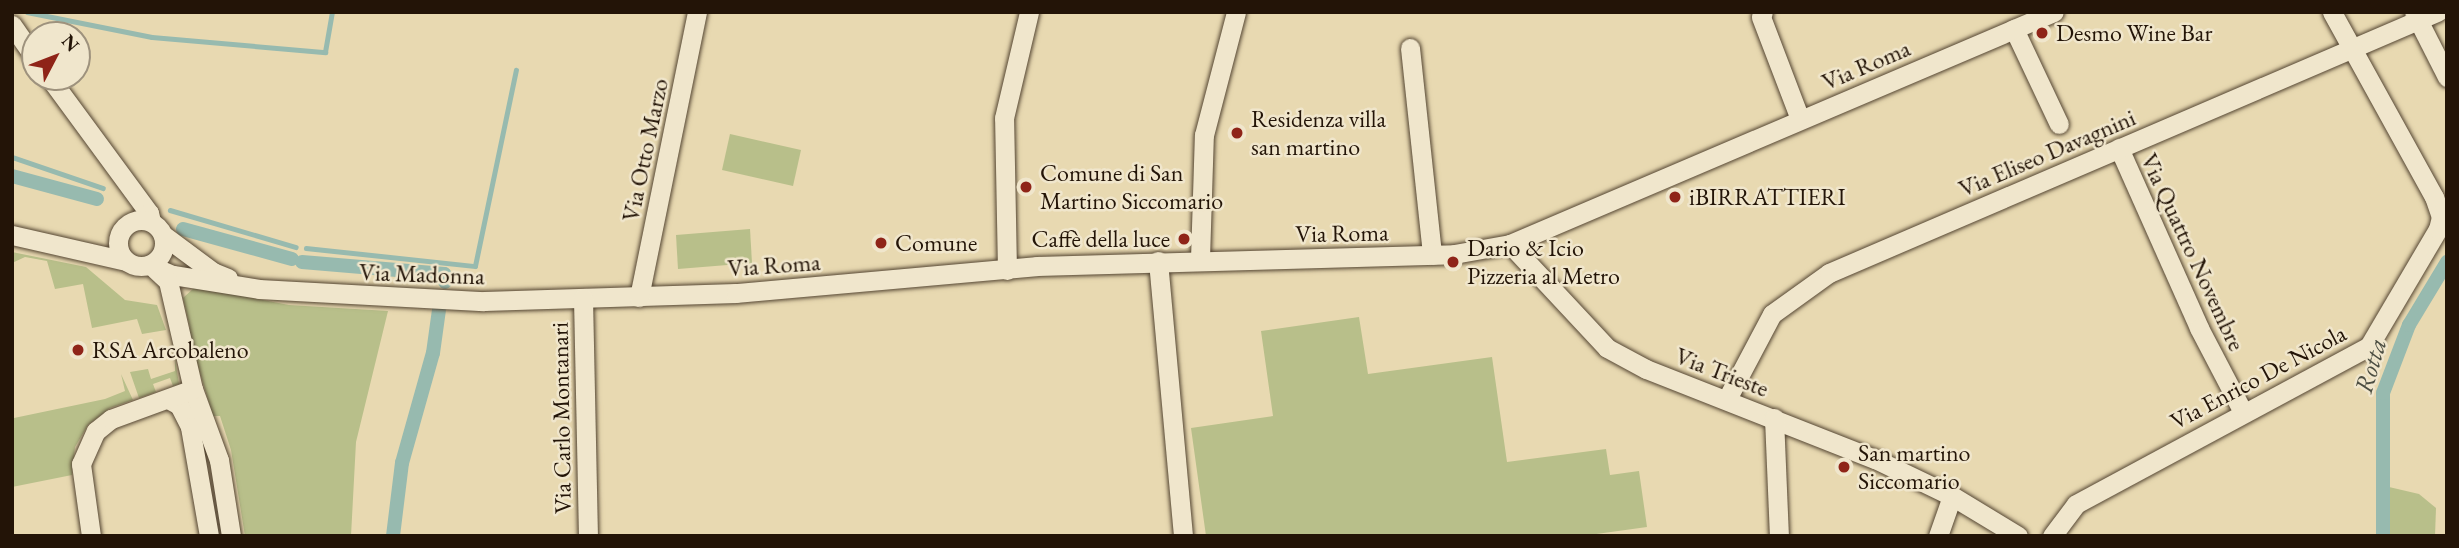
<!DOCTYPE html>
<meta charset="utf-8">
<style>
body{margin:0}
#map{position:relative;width:2459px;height:548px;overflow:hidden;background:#e8d9b1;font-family:"EB Garamond",serif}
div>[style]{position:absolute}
.green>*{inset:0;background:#b8bf8a}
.stream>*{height:4.5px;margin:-2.25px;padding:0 2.25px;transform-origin:2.25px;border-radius:2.25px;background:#97baaf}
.canal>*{height:14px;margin:-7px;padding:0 7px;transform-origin:7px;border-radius:7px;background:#97baaf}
.roads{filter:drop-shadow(0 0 2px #544532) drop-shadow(0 0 2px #544532)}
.minor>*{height:19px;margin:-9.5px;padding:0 9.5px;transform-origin:9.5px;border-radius:9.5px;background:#f0e6cc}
.minor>.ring{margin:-9.5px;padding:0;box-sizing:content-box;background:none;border:19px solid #f0e6cc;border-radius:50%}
.dots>*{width:19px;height:19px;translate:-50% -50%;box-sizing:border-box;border:4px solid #f0e6cc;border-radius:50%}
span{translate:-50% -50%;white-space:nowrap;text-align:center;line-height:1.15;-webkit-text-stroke:5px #f0e6cc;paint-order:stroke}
.poi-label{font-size:24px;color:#231407}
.left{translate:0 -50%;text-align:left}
.right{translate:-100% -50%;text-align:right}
.street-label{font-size:24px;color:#231407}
.water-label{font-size:26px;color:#4c4e42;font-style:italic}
.frame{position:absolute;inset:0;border:14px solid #231407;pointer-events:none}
.north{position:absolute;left:21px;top:21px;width:70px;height:70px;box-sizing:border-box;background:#f0e6cc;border:2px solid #9e927d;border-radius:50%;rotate:48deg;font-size:19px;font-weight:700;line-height:28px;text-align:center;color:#231407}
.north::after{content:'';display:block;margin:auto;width:24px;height:32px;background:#8f2418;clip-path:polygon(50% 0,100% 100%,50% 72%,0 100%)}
</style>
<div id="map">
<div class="green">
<div style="clip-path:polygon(730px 134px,801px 150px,793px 186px,722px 170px)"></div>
<div style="clip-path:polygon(750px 229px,752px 263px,678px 269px,676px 235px)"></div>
<div style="clip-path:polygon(12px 252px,86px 267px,125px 300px,157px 305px,166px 330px,142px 334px,137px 319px,92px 328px,83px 284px,55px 289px,47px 261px,25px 257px,12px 263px)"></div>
<div style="clip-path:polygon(195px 287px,289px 305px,388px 311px,356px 442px,351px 536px,245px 536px,231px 450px,220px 416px,213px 416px,187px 330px,190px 328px,183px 298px)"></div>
<div style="clip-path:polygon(1359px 317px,1368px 374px,1492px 357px,1507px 462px,1606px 449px,1610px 475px,1639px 471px,1647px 527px,1582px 536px,1206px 536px,1191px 428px,1273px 416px,1261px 331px)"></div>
<div style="clip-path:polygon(175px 359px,179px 384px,173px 386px,170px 378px,153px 384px,156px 392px,139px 398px,130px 372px,148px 369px,151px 379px,175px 371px)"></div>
<div style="clip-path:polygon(121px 374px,133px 400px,110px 408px,88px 425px,75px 447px,72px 475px,12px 487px,13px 414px,14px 418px,105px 399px,125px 391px)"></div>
<div style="clip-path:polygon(2389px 487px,2419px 494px,2436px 508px,2435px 536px,2390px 536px)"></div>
</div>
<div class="stream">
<div style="left:27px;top:12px;width:127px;rotate:11.3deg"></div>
<div style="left:152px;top:37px;width:174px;rotate:5deg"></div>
<div style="left:325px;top:52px;width:41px;rotate:-80.1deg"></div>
<div style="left:12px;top:157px;width:96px;rotate:18.8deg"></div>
<div style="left:170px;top:210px;width:131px;rotate:16.4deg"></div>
<div style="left:306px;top:248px;width:170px;rotate:6.1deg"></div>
<div style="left:475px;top:266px;width:200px;rotate:-78.2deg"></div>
</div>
<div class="canal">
<div style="left:12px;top:176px;width:88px;rotate:15.1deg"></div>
<div style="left:183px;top:229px;width:113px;rotate:15.4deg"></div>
<div style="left:302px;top:262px;width:143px;rotate:4.8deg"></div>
<div style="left:444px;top:274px;width:8px;rotate:83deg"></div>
<div style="left:393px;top:536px;width:74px;rotate:-83deg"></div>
<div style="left:402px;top:463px;width:114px;rotate:-74.3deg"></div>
<div style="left:433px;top:353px;width:43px;rotate:-82.1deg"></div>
<div style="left:2383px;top:536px;width:143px;rotate:-90deg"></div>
<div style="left:2383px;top:393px;width:73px;rotate:-69.1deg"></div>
<div style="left:2409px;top:325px;width:74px;rotate:-58.9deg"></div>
</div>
<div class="roads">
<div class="minor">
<div style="left:1763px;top:12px;width:5px;rotate:112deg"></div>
<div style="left:1761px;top:17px;width:109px;rotate:69.1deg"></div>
<div style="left:2414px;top:12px;width:73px;rotate:63.1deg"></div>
<div style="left:12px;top:25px;width:40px;rotate:55.1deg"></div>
<div style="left:2014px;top:29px;width:105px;rotate:64.7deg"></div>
<div style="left:1410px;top:48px;width:208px;rotate:83.9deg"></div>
<div style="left:49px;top:77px;width:169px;rotate:53.7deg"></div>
<div style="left:149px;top:213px;width:8px;rotate:76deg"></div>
<div style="left:2119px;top:148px;width:197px;rotate:66deg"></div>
<div style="left:2199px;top:328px;width:95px;rotate:62.4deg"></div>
<div class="ring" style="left:118px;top:220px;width:27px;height:27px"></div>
<div style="left:12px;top:235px;width:117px;rotate:12.8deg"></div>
<div style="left:163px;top:235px;width:62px;rotate:36.5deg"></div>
<div style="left:213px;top:272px;width:16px;rotate:22deg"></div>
<div style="left:1510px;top:244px;width:142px;rotate:47deg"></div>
<div style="left:1607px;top:348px;width:44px;rotate:28.3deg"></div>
<div style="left:1646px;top:369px;width:246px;rotate:21.5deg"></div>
<div style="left:1875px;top:459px;width:85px;rotate:25.7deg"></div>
<div style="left:1952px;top:496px;width:77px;rotate:31.2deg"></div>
<div style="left:1200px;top:259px;width:124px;rotate:-88.2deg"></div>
<div style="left:1204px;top:135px;width:127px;rotate:-75.4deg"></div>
<div style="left:1158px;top:261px;width:276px;rotate:84.8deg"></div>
<div style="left:149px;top:265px;width:26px;rotate:23deg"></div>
<div style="left:173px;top:275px;width:87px;rotate:9.2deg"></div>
<div style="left:259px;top:289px;width:225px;rotate:3.1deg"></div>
<div style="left:484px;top:301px;width:252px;rotate:-1.8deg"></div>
<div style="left:736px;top:293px;width:302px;rotate:-5.1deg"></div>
<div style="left:1037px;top:266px;width:417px;rotate:-1.6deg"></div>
<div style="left:1454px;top:254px;width:57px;rotate:-10.1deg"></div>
<div style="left:1510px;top:244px;width:591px;rotate:-23.1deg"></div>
<div style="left:155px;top:269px;width:18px;rotate:43deg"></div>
<div style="left:168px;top:281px;width:111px;rotate:77deg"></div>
<div style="left:193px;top:389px;width:76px;rotate:69.9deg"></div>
<div style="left:219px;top:460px;width:77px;rotate:81deg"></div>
<div style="left:1007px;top:270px;width:152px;rotate:-91.1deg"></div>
<div style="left:1004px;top:118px;width:109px;rotate:-76.7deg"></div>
<div style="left:639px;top:297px;width:291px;rotate:-78.5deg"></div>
<div style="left:583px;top:298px;width:238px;rotate:88.8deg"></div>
<div style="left:168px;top:399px;width:13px;rotate:29deg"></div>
<div style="left:179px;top:405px;width:25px;rotate:63deg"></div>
<div style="left:190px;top:427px;width:111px;rotate:80.1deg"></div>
<div style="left:1727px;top:399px;width:96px;rotate:-62.1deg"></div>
<div style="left:1772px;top:314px;width:70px;rotate:-35.7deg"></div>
<div style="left:1829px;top:273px;width:662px;rotate:-23.23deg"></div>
<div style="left:1774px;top:418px;width:118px;rotate:87.6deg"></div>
<div style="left:91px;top:536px;width:73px;rotate:-97.9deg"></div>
<div style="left:81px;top:464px;width:36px;rotate:-66deg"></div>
<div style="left:96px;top:431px;width:19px;rotate:-39deg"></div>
<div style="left:111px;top:419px;width:87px;rotate:-20.1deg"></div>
<div style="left:1938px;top:536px;width:42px;rotate:-70.7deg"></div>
<div style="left:2052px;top:536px;width:40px;rotate:-53deg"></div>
<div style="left:2076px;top:504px;width:333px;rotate:-28.3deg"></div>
<div style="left:2369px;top:346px;width:136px;rotate:-59.5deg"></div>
<div style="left:2438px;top:229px;width:12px;rotate:-76deg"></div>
<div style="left:2441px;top:217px;width:21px;rotate:-109deg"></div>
<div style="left:2434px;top:197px;width:211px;rotate:-118.9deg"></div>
</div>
</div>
<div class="dots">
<div style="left:2042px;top:33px;background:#8f2418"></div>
<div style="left:1237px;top:133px;background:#8f2418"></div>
<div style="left:1026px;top:187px;background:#8f2418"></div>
<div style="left:1675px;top:197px;background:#8f2418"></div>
<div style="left:1184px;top:239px;background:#8f2418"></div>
<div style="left:881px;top:243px;background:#8f2418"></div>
<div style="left:1453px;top:262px;background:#8f2418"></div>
<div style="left:78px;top:350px;background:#8f2418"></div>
<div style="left:1844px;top:467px;background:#8f2418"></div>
</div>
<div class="poi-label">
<span class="left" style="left:2056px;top:33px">Desmo Wine Bar</span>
<span class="left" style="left:1251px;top:133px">Residenza villa<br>san martino</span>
<span class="left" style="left:1040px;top:187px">Comune di San<br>Martino Siccomario</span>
<span class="left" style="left:1689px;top:197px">iBIRRATTIERI</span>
<span class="right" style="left:1170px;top:239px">Caffè della luce</span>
<span class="left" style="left:895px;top:243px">Comune</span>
<span class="left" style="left:1467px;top:262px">Dario &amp; Icio<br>Pizzeria al Metro</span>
<span class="left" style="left:92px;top:350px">RSA Arcobaleno</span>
<span class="left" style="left:1858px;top:467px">San martino<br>Siccomario</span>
</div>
<div class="street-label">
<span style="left:1866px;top:65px;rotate:-23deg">Via Roma</span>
<span style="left:645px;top:150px;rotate:-78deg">Via Otto Marzo</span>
<span style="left:2047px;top:153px;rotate:-23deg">Via Eliseo Davagnini</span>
<span style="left:1342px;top:233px;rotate:-1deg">Via Roma</span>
<span style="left:2193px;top:252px;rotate:65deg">Via Quattro Novembre</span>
<span style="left:774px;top:265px;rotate:-4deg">Via Roma</span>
<span style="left:422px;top:274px;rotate:2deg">Via Madonna</span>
<span style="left:1722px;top:372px;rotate:21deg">Via Trieste</span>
<span style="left:2258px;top:377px;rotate:-28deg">Via Enrico De Nicola</span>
<span style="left:561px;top:418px;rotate:-91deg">Via Carlo Montanari</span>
</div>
<div class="water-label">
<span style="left:2371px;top:366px;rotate:-74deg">Rotta</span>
</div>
<div class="frame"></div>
<div class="north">N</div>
</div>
